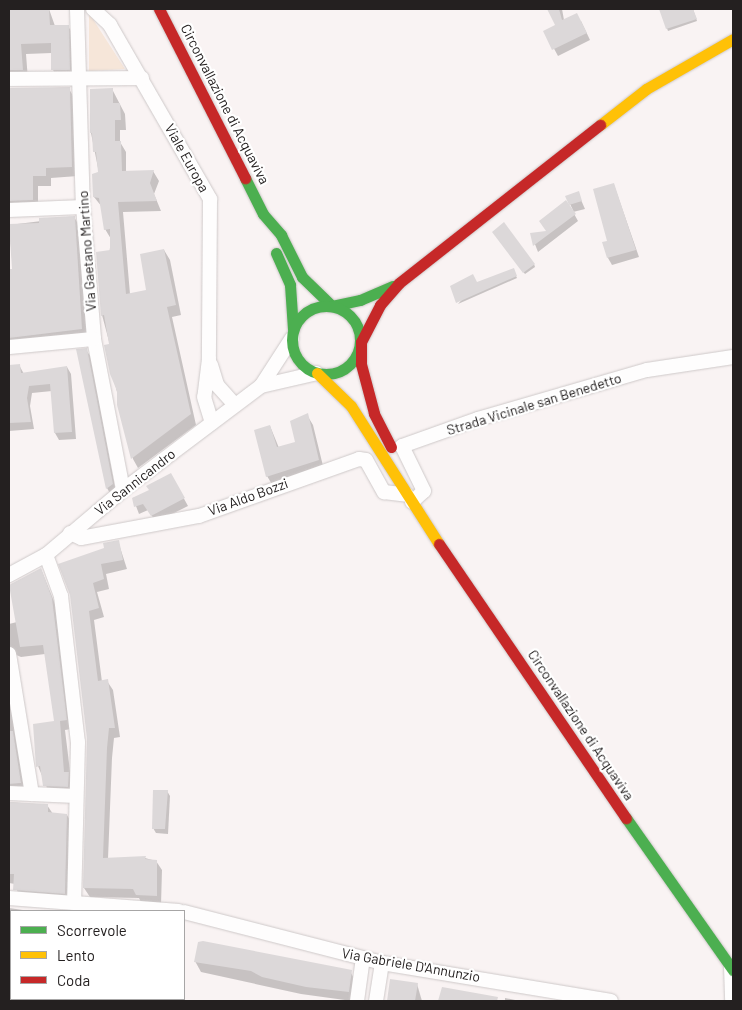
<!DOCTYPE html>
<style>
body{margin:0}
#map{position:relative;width:742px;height:1010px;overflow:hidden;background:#f9f3f3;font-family:Barlow,sans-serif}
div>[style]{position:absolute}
.green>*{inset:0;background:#f6e6d9}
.shadow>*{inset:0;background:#0003}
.building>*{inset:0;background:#dcd8d9}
.roads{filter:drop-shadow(0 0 1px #cec9c9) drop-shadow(0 0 1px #cec9c9)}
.street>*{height:14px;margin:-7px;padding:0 7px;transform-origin:7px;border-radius:7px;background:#fefdfd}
.fast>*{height:11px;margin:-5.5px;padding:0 5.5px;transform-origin:5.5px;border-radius:5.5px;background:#4caf50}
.fast>.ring{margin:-5.5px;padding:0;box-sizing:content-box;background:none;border:11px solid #4caf50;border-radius:50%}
.slow>*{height:11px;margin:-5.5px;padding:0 5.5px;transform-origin:5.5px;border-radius:5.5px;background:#ffc107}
.jam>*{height:11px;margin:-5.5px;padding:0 5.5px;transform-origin:5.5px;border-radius:5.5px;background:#c62828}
span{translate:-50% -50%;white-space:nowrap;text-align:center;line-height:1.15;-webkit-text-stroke:4.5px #fff;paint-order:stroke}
.street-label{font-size:14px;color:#242020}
.frame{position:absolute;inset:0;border:10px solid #242020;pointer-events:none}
.legend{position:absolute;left:10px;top:910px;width:175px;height:90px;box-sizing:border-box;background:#fff;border:1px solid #a7a6a6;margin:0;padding:6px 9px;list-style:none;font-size:15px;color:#242020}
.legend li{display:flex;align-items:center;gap:10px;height:25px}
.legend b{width:25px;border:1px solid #a7a6a6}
</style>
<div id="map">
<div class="green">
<div style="clip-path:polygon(89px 13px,125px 69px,89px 71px)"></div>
</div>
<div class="shadow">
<div style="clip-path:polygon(9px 9px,49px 9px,55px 26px,68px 26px,74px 36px,75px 80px,59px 80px,53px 70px,52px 53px,26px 54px,28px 80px,9px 84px)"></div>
<div style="clip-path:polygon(549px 9px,562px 9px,564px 20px,581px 21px,590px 40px,558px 56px,545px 32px,557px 26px)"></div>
<div style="clip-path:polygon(660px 9px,693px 9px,697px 21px,668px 31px)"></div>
<div style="clip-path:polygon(9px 89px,69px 89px,75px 99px,78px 176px,51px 178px,51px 186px,38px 186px,38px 210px,9px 211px)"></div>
<div style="clip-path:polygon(112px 89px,125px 114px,126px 130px,120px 130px,120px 142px,126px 152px,126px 172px,153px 171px,159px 181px,154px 194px,161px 211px,123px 212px,130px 294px,148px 291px,164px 250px,170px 260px,181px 315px,172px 317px,196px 425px,138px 468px,133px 459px,106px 346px,110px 345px,102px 315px,111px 239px,105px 229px,102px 207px,94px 197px,99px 173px,91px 133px)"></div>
<div style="clip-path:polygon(614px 185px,639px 257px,612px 265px,608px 258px)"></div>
<div style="clip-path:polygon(578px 193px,585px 209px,573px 212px,578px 221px,538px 252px,531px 234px,547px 232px,573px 210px,570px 204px)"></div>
<div style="clip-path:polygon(74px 217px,80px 227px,88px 328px,86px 341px,9px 343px,9px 271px,13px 270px,9px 225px)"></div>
<div style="clip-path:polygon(495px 235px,534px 264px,535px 267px,525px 274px)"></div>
<div style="clip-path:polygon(513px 270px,517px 278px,458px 304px,476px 284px)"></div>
<div style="clip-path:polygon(86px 350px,91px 357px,116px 492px,111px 495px,107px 488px)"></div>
<div style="clip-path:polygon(19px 365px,24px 374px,67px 367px,71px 374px,76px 439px,59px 440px,55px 433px,52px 391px,32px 393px,30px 406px,34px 429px,9px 431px,9px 366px)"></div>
<div style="clip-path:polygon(307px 415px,313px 425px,324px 470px,273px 486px,267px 476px,270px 426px,279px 448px,296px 443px)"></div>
<div style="clip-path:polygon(171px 475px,188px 506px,156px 522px,148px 510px,139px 514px,133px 498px,150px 491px)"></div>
<div style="clip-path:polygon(118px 541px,127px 569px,106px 574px,109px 589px,97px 592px,104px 617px,94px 620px,102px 682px,107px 681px,113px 690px,120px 737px,114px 738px,112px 758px,108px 859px,145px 858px,156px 861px,162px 870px,161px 905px,142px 904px,139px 898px,90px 897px,84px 888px,88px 739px,71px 595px,106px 549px)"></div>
<div style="clip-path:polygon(41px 569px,57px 609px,71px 729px,65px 730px,73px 796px,50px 795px,38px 766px,55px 722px,45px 654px,21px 657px,14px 654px,9px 658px,9px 624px,17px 622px)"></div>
<div style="clip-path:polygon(9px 681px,25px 792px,9px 793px)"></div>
<div style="clip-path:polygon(167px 791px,170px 796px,168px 834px,156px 833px,153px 828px)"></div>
<div style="clip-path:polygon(9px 802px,47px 805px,53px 814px,67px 815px,73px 826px,71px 903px,20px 899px,15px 884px,9px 883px)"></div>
<div style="clip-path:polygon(9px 908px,30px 911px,11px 911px,10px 1001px)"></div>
<div style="clip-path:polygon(195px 961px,351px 973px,357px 984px,352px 1001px,301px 994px,201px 972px)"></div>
<div style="clip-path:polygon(391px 980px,417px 984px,422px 1001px,388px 1001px)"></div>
<div style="clip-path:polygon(505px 998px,520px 1001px,505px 1001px)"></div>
<div style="clip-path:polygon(70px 999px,157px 999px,157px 1001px)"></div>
</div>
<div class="building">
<div style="clip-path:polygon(9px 9px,49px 9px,50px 25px,69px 25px,70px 70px,51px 70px,51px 43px,21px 44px,23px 70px,9px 70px)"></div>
<div style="clip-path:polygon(547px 9px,559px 9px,562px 20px,577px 13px,587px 33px,552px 50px,543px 31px,555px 25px)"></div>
<div style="clip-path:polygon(659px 9px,693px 9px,697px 19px,666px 29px)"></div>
<div style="clip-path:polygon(70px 87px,72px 167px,46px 168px,46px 176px,33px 176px,33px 200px,9px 201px,9px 88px)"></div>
<div style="clip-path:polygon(113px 88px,113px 103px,120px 103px,121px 120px,115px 120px,115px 141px,121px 141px,122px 171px,154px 170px,150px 183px,157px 201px,118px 202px,126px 294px,146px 290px,140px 254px,164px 249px,176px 305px,167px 307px,191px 414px,131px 459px,117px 405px,117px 391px,110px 374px,104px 345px,109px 344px,104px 315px,101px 316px,96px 252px,110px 250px,110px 229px,104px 230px,99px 198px,93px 197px,92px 174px,98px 172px,96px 152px,93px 152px,92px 133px,90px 133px,90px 89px)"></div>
<div style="clip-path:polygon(614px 183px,636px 250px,607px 258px,602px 242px,607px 241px,593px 189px)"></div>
<div style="clip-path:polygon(579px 191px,582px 201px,569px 205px,565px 196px)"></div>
<div style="clip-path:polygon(566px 200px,576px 214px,533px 246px,530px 233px,546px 231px,539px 221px)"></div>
<div style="clip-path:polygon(75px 216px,82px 329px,9px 338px,9px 269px,12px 269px,9px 224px,39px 223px,39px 218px)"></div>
<div style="clip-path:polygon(504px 222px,535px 264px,523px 273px,492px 232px)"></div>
<div style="clip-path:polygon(514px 268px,517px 276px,456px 303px,450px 286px,473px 274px,477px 282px)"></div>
<div style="clip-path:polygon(87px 348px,113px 484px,106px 489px,76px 349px)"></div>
<div style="clip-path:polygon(20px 364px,21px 373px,67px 366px,72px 432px,54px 433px,50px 384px,29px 386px,27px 398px,31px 422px,9px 423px,9px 365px)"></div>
<div style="clip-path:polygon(308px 413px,319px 460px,266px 477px,254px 430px,270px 425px,277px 447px,295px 442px,290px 421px)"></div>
<div style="clip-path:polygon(171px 473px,185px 498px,151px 516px,143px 504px,134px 507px,132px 498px,149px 490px,146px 486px)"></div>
<div style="clip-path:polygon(119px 540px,123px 560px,101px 564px,104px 579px,93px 583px,99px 608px,89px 611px,98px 681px,108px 679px,115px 728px,109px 728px,107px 748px,103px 858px,146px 856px,145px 859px,157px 860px,157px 896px,136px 895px,133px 889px,83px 888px,87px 739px,70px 595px,58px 564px,104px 548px,103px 543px)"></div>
<div style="clip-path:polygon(41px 568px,52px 598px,67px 720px,60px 721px,64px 772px,69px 772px,68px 787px,43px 786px,40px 766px,36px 767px,33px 724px,54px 721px,43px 645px,20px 647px,9px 585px)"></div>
<div style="clip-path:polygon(9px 731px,13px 731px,21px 783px,9px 784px)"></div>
<div style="clip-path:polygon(153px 790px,168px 790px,165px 829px,152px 829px)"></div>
<div style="clip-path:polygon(9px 802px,48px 804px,48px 812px,67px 814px,65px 894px,13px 890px,14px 874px,9px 874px)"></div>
<div style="clip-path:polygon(203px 941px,352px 970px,349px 992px,306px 987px,262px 977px,251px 971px,194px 962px,198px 942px)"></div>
<div style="clip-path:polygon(390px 979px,418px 983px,415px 1001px,387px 1001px)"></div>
<div style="clip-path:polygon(442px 987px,498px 997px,497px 1001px,438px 1001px)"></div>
</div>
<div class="roads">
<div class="street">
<div style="left:77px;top:9px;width:198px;rotate:88.3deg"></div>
<div style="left:83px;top:207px;width:132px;rotate:85.2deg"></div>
<div style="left:94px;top:339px;width:154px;rotate:79.1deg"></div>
<div style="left:93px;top:9px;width:23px;rotate:43deg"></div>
<div style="left:110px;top:25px;width:201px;rotate:60.1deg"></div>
<div style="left:210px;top:199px;width:160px;rotate:90.4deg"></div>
<div style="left:209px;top:359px;width:38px;rotate:97deg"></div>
<div style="left:204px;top:397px;width:27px;rotate:73deg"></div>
<div style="left:9px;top:79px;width:133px;rotate:-0.4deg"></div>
<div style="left:9px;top:210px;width:74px;rotate:-2.3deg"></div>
<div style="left:9px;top:347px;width:85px;rotate:-5.4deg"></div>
<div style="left:211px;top:365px;width:21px;rotate:73deg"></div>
<div style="left:217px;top:385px;width:27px;rotate:48deg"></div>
<div style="left:261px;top:386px;width:57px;rotate:-13.1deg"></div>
<div style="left:412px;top:502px;width:16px;rotate:-43deg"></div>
<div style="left:424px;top:491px;width:50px;rotate:-116.1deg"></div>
<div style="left:402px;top:446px;width:81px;rotate:-19.6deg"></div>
<div style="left:478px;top:419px;width:176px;rotate:-16.2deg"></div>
<div style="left:647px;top:370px;width:87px;rotate:-8.6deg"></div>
<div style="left:70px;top:533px;width:12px;rotate:24deg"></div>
<div style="left:81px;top:538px;width:120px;rotate:-10.6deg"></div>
<div style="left:199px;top:516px;width:170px;rotate:-19.6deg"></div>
<div style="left:359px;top:459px;width:7px;rotate:8deg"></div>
<div style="left:366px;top:460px;width:37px;rotate:61deg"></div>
<div style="left:384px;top:492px;width:23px;rotate:7deg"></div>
<div style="left:46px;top:555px;width:44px;rotate:69.9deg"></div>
<div style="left:61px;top:596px;width:147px;rotate:83.4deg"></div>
<div style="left:78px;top:742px;width:161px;rotate:91.4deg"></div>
<div style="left:9px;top:575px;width:42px;rotate:-28.4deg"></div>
<div style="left:46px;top:555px;width:101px;rotate:-40.2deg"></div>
<div style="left:123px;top:490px;width:173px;rotate:-37deg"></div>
<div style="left:261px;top:386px;width:57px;rotate:-57.1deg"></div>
<div style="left:9px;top:654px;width:142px;rotate:80.7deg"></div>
<div style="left:9px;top:793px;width:67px;rotate:2.6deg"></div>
<div style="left:9px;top:898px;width:170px;rotate:4.4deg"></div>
<div style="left:184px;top:912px;width:204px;rotate:14.4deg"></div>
<div style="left:382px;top:963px;width:232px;rotate:9.4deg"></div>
<div style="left:731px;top:967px;width:34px;rotate:88deg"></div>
<div style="left:113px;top:1001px;width:2px;rotate:-90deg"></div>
<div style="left:357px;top:1001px;width:43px;rotate:-82.1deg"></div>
<div style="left:376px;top:1001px;width:38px;rotate:-81deg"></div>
</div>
<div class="fast">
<div style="left:245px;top:178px;width:40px;rotate:63.4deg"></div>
<div style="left:263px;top:214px;width:28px;rotate:49deg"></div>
<div style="left:281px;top:235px;width:47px;rotate:63.4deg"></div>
<div style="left:302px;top:277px;width:42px;rotate:44deg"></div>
<div style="left:332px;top:306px;width:29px;rotate:-12deg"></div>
<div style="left:360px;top:300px;width:36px;rotate:-23deg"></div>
<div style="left:276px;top:253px;width:35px;rotate:66deg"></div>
<div style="left:290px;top:285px;width:44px;rotate:86.1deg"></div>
<div class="ring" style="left:292px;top:306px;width:57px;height:57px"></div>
<div style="left:626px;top:818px;width:186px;rotate:54.9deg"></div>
</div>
<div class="slow">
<div style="left:600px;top:125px;width:58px;rotate:-38deg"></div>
<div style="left:646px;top:89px;width:100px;rotate:-29.9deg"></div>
<div style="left:317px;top:373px;width:47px;rotate:44.1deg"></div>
<div style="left:351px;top:406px;width:164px;rotate:57.5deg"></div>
</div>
<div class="jam">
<div style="left:159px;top:9px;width:190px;rotate:63deg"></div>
<div style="left:391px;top:447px;width:38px;rotate:-117deg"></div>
<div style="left:374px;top:413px;width:51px;rotate:-104.9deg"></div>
<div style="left:361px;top:364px;width:22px;rotate:-90deg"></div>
<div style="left:361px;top:342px;width:42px;rotate:-62.8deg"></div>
<div style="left:380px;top:305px;width:29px;rotate:-49deg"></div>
<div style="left:399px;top:283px;width:256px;rotate:-38.2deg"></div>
<div style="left:439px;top:544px;width:332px;rotate:55.7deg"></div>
</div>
</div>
<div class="street-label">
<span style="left:225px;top:104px;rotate:63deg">Circonvallazione di Acquaviva</span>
<span style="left:187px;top:158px;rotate:61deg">Viale Europa</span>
<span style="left:87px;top:251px;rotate:-94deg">Via Gaetano Martino</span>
<span style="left:534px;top:404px;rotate:-17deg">Strada Vicinale san Benedetto</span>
<span style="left:135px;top:482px;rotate:-38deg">Via Sannicandro</span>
<span style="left:248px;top:497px;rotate:-20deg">Via Aldo Bozzi</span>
<span style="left:581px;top:725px;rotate:56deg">Circonvallazione di Acquaviva</span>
<span style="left:411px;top:965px;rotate:10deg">Via Gabriele D'Annunzio</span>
</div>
<div class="frame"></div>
<ul class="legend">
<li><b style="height:6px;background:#4caf50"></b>Scorrevole</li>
<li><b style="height:6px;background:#ffc107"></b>Lento</li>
<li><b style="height:6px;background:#c62828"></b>Coda</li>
</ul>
</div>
